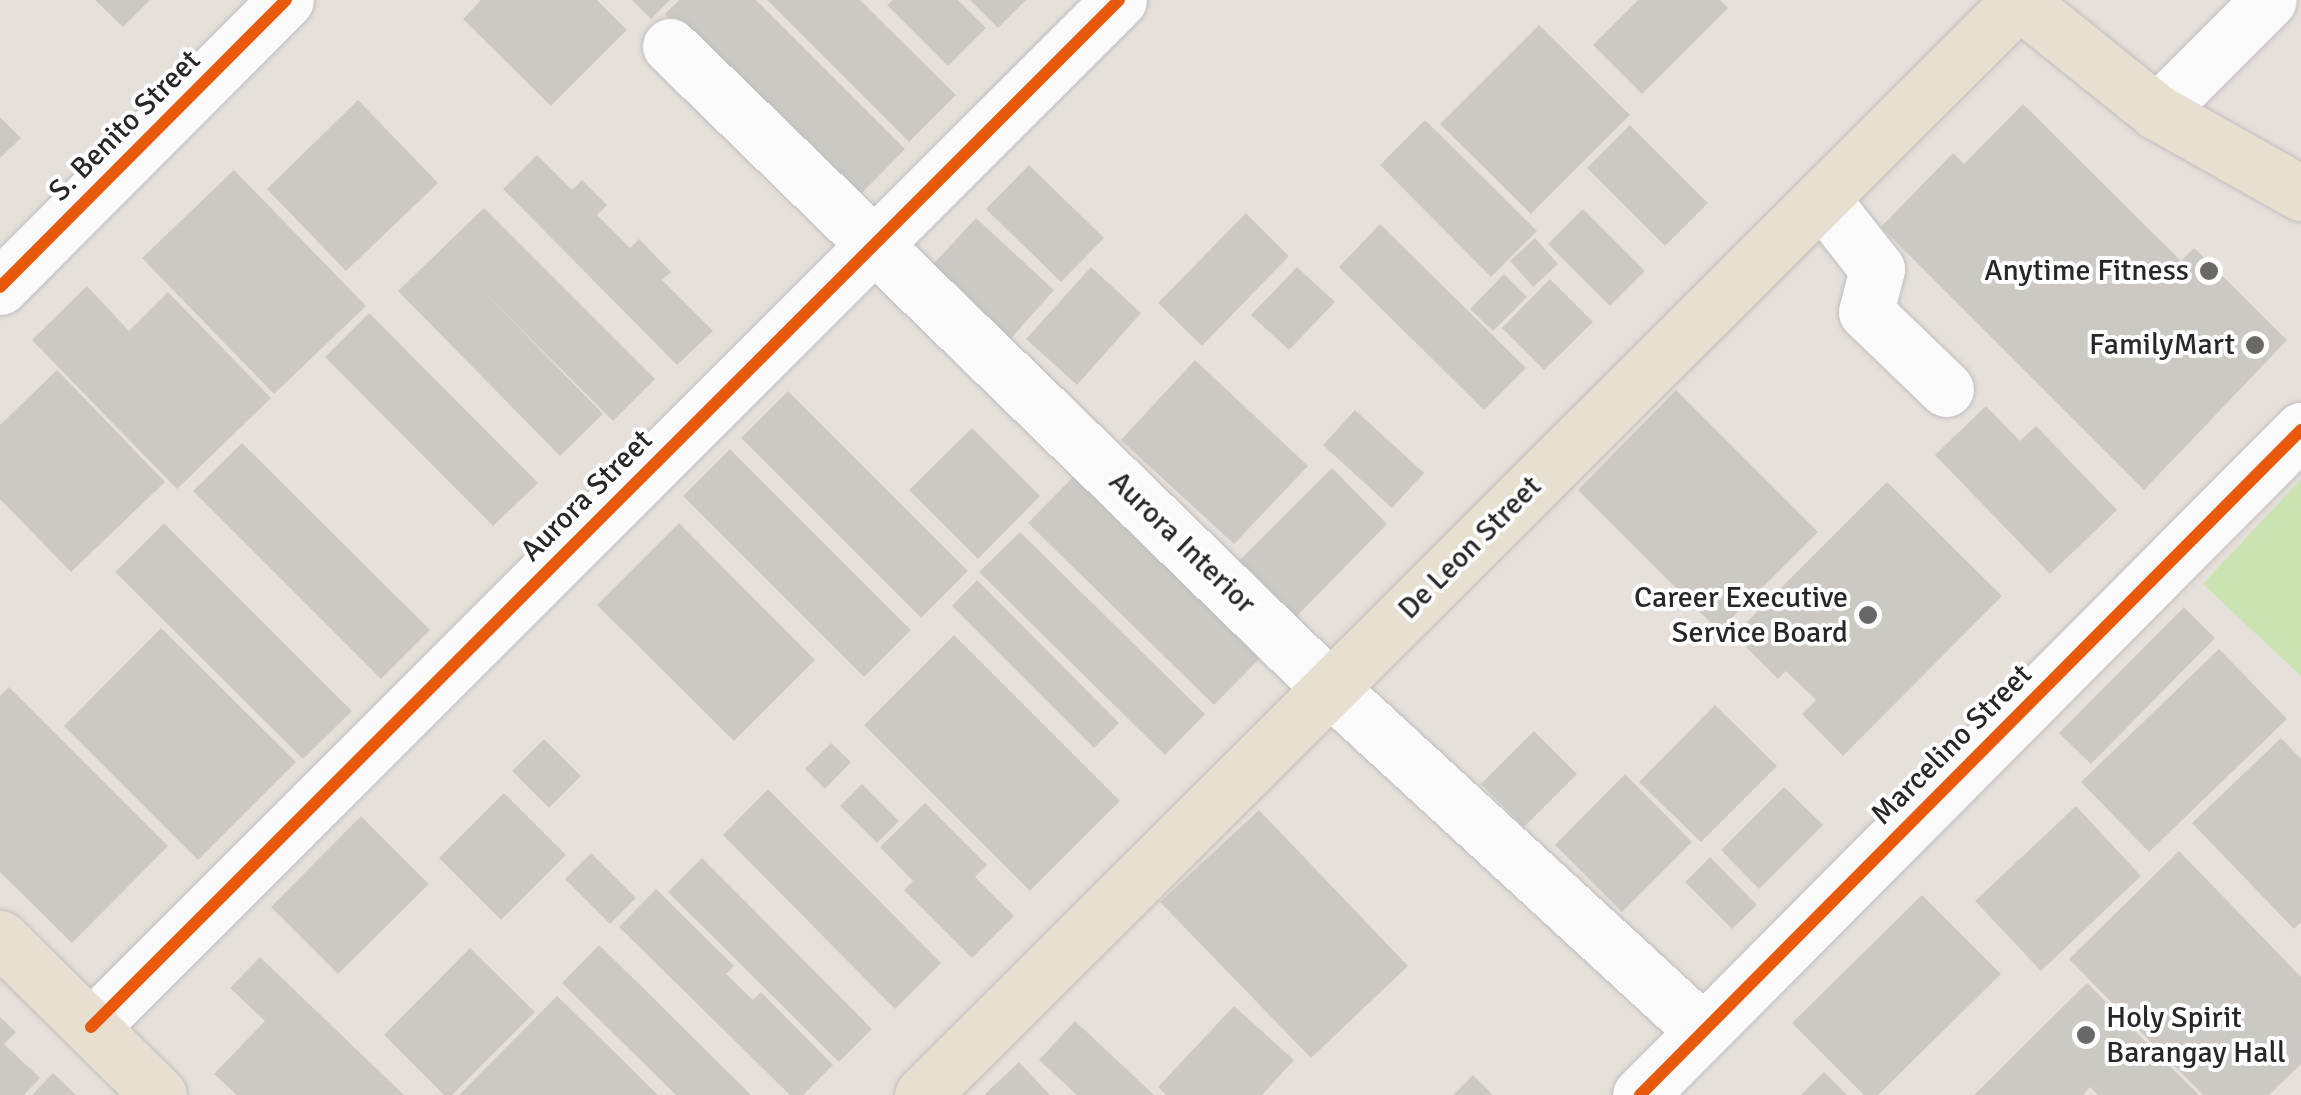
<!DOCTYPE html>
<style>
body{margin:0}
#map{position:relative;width:2301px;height:1095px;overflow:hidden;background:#e6e0db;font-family:Signika,sans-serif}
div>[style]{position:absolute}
.green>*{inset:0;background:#cae3b1}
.building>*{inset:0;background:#ccc9c5}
.roads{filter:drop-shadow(0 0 2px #bfbdbd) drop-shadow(0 0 2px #bfbdbd)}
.minor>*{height:55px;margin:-27.5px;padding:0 27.5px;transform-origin:27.5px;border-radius:27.5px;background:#fbfafa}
.major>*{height:55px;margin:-27.5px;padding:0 27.5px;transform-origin:27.5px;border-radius:27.5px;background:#e7dfd0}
.cycleway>*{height:12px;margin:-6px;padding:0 6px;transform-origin:6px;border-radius:6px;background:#e8590c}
.dots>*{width:28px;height:28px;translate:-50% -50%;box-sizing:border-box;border:5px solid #fff;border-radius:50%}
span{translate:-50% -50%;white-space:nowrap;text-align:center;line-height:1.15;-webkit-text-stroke:8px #fff;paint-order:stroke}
.street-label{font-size:30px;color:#272727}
.poi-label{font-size:30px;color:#272727}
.right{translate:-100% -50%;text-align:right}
.left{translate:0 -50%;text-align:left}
</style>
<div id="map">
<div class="green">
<div style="clip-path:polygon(2301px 479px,2301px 676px,2203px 584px)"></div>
</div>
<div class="building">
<div style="clip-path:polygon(95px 0,150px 0,123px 27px)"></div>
<div style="clip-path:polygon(481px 0,597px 0,627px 30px,551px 106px,463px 19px)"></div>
<div style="clip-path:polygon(632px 0,670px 0,651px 19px)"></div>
<div style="clip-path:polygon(679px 0,756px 0,905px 149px,853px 202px,665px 14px)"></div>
<div style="clip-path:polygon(767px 0,860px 0,956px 95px,909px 142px)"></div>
<div style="clip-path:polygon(893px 0,958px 0,986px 28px,948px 66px,887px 5px)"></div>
<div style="clip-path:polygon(970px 0,1026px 0,998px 28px)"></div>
<div style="clip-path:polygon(1638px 0,1720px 0,1728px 8px,1642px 94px,1593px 45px)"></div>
<div style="clip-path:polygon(1539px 25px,1630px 115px,1531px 214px,1440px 124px)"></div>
<div style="clip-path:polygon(358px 100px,438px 183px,346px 271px,267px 189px)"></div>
<div style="clip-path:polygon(2023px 104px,2181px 261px,2194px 248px,2287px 340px,2144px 490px,1881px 227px,1953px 153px,1964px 164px)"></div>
<div style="clip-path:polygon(0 117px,21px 138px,0 158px)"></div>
<div style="clip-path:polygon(1425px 120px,1537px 231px,1491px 277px,1380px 165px)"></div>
<div style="clip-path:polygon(1630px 125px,1708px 203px,1665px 246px,1587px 168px)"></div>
<div style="clip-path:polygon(537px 155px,572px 190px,582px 180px,607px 205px,597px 215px,630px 248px,639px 239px,671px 272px,662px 280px,713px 331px,677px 365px,503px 189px)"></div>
<div style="clip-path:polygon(1029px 165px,1104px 238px,1061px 282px,986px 209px)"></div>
<div style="clip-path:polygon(234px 170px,366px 306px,274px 394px,142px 258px)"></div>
<div style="clip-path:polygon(484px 208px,655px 379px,613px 421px,485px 293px,603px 414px,560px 456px,398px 291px)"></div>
<div style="clip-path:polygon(1583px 209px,1645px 271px,1610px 306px,1548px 244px)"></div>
<div style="clip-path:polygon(1246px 213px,1289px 256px,1202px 346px,1158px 303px)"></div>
<div style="clip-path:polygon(976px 218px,1054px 290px,1007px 343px,927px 271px)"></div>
<div style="clip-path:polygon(1380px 224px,1526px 368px,1484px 410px,1339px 267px)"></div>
<div style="clip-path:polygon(1535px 238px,1558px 264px,1533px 287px,1510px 261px)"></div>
<div style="clip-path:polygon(1091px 267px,1141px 313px,1077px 385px,1026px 339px)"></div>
<div style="clip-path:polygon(1297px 267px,1335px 302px,1289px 350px,1251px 315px)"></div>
<div style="clip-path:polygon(1504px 274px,1527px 297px,1493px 331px,1470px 309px)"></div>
<div style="clip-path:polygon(1550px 279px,1593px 322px,1544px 370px,1502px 328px)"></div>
<div style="clip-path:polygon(87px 286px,129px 331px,168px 292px,271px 398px,177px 489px,32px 340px)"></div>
<div style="clip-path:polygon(369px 313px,538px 483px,493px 526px,325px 357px)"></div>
<div style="clip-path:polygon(1195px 360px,1308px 466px,1234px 544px,1121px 440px)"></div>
<div style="clip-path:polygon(57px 370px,165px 482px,71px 572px,0 499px,0 425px)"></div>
<div style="clip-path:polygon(1676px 390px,1818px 532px,1719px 631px,1578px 490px)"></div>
<div style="clip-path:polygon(788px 391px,968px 571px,921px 618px,741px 438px)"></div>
<div style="clip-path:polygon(1986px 406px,2020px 441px,2036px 426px,2117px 510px,2050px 574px,1935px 455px)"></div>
<div style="clip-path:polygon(1355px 410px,1424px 473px,1392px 508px,1323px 445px)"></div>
<div style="clip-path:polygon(972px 428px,1040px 496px,978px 559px,909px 490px)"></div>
<div style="clip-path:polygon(242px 443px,430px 630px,381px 679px,193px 491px)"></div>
<div style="clip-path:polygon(730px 449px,911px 630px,864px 677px,683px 496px)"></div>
<div style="clip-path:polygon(1332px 468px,1387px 524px,1290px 623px,1233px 567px)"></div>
<div style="clip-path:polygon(1080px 470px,1266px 652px,1214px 705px,1028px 523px)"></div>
<div style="clip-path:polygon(1887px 482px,2002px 596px,1843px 756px,1802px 714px,1816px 700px,1786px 671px,1778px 679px,1734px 635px)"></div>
<div style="clip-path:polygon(164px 523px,352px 711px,303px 759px,115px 572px)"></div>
<div style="clip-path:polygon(679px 523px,815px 660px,734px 741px,597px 605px)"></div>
<div style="clip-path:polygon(1020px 532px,1205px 714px,1165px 755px,979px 572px)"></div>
<div style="clip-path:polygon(977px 580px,1119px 723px,1094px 748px,952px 606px)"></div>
<div style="clip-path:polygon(2184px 607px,2215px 638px,2091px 764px,2059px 733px)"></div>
<div style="clip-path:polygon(161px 628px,296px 762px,198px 860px,64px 726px)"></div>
<div style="clip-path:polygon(954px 635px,1120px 801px,1030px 891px,864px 725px)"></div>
<div style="clip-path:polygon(2219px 649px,2287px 719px,2149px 852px,2081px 782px)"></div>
<div style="clip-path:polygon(9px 687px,168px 846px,72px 943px,0 872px,0 696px)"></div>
<div style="clip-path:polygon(1715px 705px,1777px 766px,1701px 842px,1639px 782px)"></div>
<div style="clip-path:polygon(1534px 731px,1577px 774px,1524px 827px,1481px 784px)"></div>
<div style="clip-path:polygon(2281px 738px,2301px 759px,2301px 922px,2294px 929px,2192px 823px)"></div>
<div style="clip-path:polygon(544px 739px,581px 776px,549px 808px,512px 771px)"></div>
<div style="clip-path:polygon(831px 743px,851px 762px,825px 789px,805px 769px)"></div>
<div style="clip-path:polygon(1625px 774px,1692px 842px,1622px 912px,1555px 845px)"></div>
<div style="clip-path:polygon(862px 784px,899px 821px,877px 843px,840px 806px)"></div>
<div style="clip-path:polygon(1784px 787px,1823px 825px,1759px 889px,1721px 850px)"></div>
<div style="clip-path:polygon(768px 789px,941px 963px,895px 1009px,723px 835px)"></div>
<div style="clip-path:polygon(504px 793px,566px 855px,501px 920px,439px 858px)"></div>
<div style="clip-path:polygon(925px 803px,987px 865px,975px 877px,1014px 916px,972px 958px,904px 890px,913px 881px,880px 847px)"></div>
<div style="clip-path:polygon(2076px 806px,2141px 876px,2041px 971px,1975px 901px)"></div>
<div style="clip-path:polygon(1259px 810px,1408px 966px,1311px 1058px,1160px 902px)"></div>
<div style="clip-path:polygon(361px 816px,429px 884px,338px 974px,271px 907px)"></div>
<div style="clip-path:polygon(2179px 851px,2301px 977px,2301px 1064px,2269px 1095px,2203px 1095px,2069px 959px)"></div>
<div style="clip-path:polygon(591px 853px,636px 898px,610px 924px,565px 879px)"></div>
<div style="clip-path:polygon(1710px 857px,1757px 905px,1732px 929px,1685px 882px)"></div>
<div style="clip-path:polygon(702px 858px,872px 1029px,839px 1062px,668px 892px)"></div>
<div style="clip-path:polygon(656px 889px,734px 966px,726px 974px,753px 1000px,761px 992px,833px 1065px,803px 1095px,790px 1095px,619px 927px)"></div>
<div style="clip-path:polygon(1922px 895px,2001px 974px,1878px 1095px,1864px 1095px,1792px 1023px)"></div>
<div style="clip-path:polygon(599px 945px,635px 980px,751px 1095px,676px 1095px,562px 983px)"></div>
<div style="clip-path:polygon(470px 948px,535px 1012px,452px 1095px,444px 1095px,384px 1035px)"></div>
<div style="clip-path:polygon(260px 957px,404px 1095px,237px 1095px,214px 1074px,265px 1021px,230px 988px)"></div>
<div style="clip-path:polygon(2087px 983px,2199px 1095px,2098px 1095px,2090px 1087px,2083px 1095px,1974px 1095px)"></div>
<div style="clip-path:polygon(557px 996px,592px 1030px,658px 1095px,459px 1095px)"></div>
<div style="clip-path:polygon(1234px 1006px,1294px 1060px,1262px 1095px,1166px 1095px,1158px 1087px)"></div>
<div style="clip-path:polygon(0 1017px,16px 1032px,4px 1044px,40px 1078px,24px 1095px,0 1095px)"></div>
<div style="clip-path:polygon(1075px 1021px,1154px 1095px,1077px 1095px,1039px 1060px)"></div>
<div style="clip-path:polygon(1019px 1062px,1050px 1095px,984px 1095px)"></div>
<div style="clip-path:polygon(1824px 1072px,1847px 1095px,1801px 1095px)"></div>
<div style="clip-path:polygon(53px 1073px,76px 1095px,32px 1095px)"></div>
<div style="clip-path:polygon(1473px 1075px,1493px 1095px,1453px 1095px)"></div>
</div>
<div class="roads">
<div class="minor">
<div style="left:670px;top:46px;width:921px;rotate:44.21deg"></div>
<div style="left:1330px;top:688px;width:507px;rotate:42.6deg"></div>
<div style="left:2157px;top:112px;width:158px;rotate:-45deg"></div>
<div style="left:1822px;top:199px;width:89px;rotate:51.8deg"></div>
<div style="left:1877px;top:269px;width:44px;rotate:104.3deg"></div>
<div style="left:1866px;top:312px;width:111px;rotate:43.9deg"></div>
<div style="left:0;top:287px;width:405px;rotate:-45.1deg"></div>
<div style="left:91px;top:1027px;width:1453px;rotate:-44.97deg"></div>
<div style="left:1640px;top:1095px;width:938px;rotate:-45.17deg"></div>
</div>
<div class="major">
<div style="left:0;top:938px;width:223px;rotate:44.6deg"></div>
<div style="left:922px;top:1095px;width:1549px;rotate:-44.92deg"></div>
<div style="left:2019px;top:1px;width:177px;rotate:38.8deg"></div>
<div style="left:2157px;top:112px;width:165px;rotate:29.4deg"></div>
</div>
</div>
<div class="cycleway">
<div style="left:0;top:287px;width:405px;rotate:-45.1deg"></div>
<div style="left:91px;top:1027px;width:1453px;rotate:-44.97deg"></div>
<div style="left:1640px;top:1095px;width:938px;rotate:-45.17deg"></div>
</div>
<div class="dots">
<div style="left:2209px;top:271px;background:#6a6866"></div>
<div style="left:2255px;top:345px;background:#6a6866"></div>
<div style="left:1868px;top:615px;background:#6a6866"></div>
<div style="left:2086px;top:1035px;background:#6a6866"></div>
</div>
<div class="street-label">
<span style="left:125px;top:126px;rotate:-45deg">S. Benito Street</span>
<span style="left:587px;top:496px;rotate:-45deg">Aurora Street</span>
<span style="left:1182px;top:543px;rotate:44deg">Aurora Interior</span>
<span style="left:1470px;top:548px;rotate:-45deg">De Leon Street</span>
<span style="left:1952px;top:745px;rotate:-45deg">Marcelino Street</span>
</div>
<div class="poi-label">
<span class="right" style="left:2189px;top:271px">Anytime Fitness</span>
<span class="right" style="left:2235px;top:345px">FamilyMart</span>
<span class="right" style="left:1848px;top:615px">Career Executive<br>Service Board</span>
<span class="left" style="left:2106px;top:1035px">Holy Spirit<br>Barangay Hall</span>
</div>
</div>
